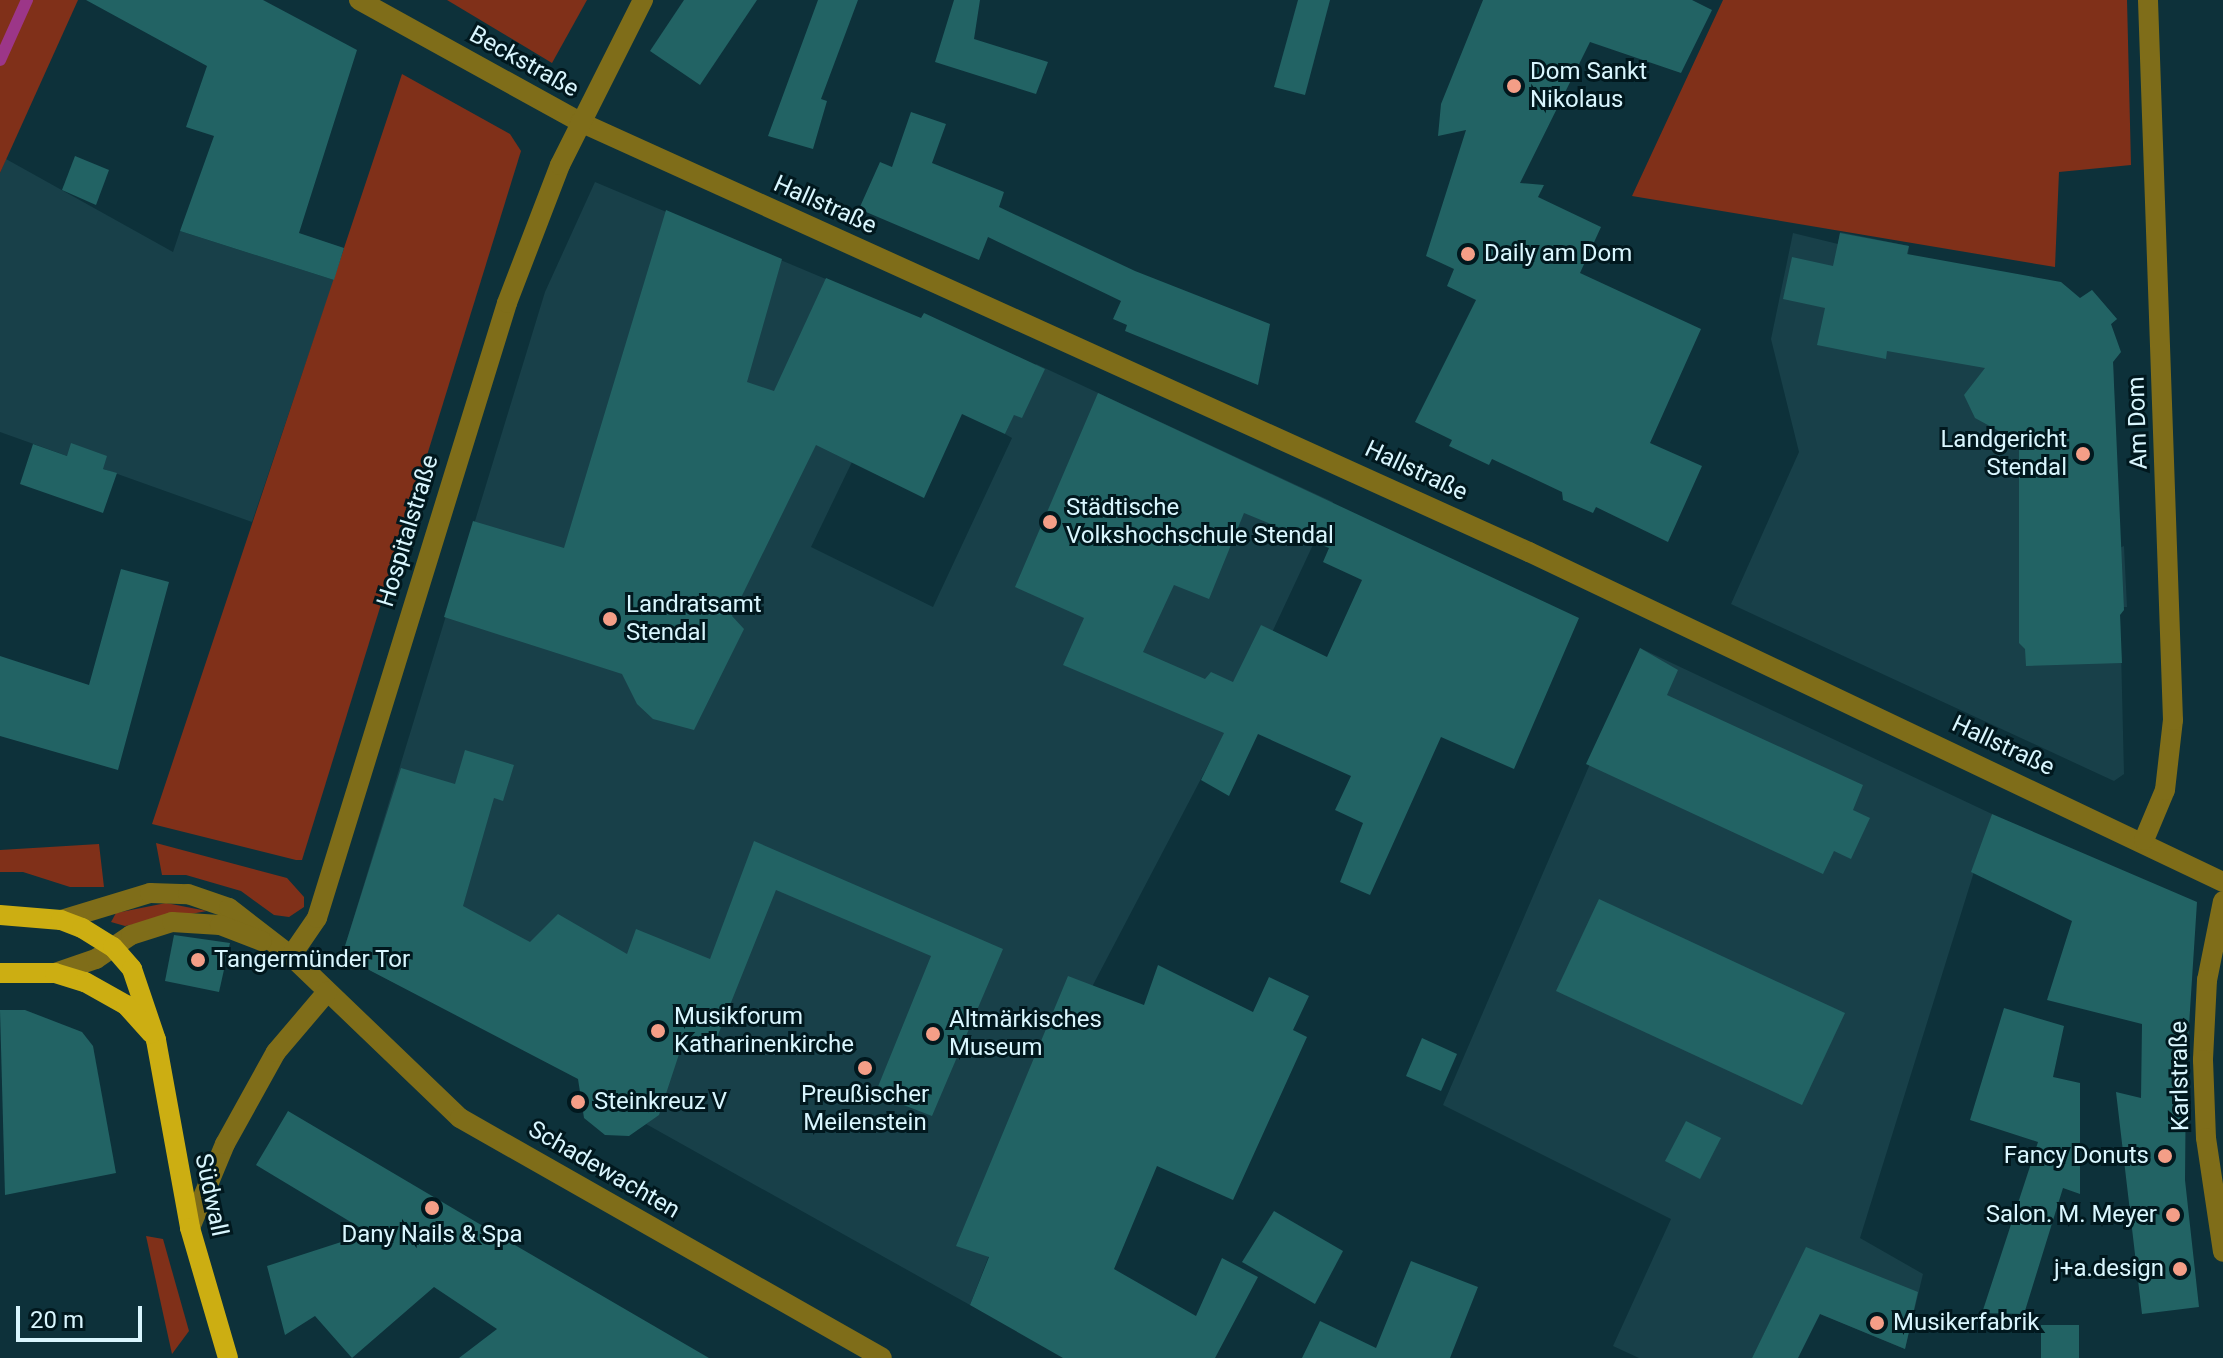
<!DOCTYPE html>
<meta charset="utf-8">
<style>
body{margin:0}
#map{position:relative;width:2223px;height:1358px;overflow:hidden;background:#0d313a;font-family:Roboto,sans-serif}
div>[style]{position:absolute}
.built>*{inset:0;background:#184049}
.green>*{inset:0;background:#803019}
.stream>*{height:12px;margin:-6px;padding:0 6px;transform-origin:6px;border-radius:6px;background:#9c3688}
.building>*{inset:0;background:#226364}
.minor>*{height:20px;margin:-10px;padding:0 10px;transform-origin:10px;border-radius:10px;background:#7f6d19}
.major>*{height:20px;margin:-10px;padding:0 10px;transform-origin:10px;border-radius:10px;background:#ccae12}
.dots>*{width:22px;height:22px;translate:-50% -50%;box-sizing:border-box;border:4px solid #01181e;border-radius:50%}
span{translate:-50% -50%;white-space:nowrap;text-align:center;line-height:1.15;-webkit-text-stroke:6px #01181e;paint-order:stroke}
.street-label{font-size:24px;color:#d9f6fe}
.poi-label{font-size:24px;color:#d9f6fe}
.left{translate:0 -50%;text-align:left}
.right{translate:-100% -50%;text-align:right}
.scale{position:absolute;left:16px;top:1306px;width:126px;height:36px;box-sizing:border-box;border:4px solid #d9f6fe;border-top:0;padding-left:10px;font-size:24px;line-height:28px;white-space:nowrap;color:#d9f6fe;-webkit-text-stroke:6px #01181e;paint-order:stroke}
</style>
<div id="map">
<div class="built">
<div style="clip-path:polygon(6px 159px,173px 252px,180px 231px,334px 280px,252px 522px,0 432px,0 173px)"></div>
<div style="clip-path:polygon(595px 182px,921px 319px,811px 547px,933px 607px,1012px 438px,1005px 434px,1036px 364px,1333px 502px,1225px 733px,1093px 985px,970px 1305px,646px 1124px,640px 1128px,588px 1103px,579px 1105px,577px 1098px,587px 1095px,586px 1081px,350px 960px,345px 946px,545px 292px)"></div>
<div style="clip-path:polygon(1840px 232px,1909px 246px,1908px 255px,2077px 301px,2092px 290px,2117px 319px,2102px 332px,2120px 352px,2113px 358px,2119px 548px,2124px 546px,2127px 607px,2120px 607px,2124px 774px,2114px 781px,1731px 604px,1799px 452px,1771px 339px,1793px 233px,1838px 244px)"></div>
<div style="clip-path:polygon(1640px 648px,1992px 814px,1860px 1238px,1923px 1274px,1905px 1349px,1782px 1298px,1752px 1358px,1639px 1358px,1613px 1346px,1671px 1219px,1443px 1105px)"></div>
</div>
<div class="green">
<div style="clip-path:polygon(0 0,78px 0,0 173px)"></div>
<div style="clip-path:polygon(447px 0,587px 0,552px 63px)"></div>
<div style="clip-path:polygon(1723px 0,2127px 0,2131px 165px,2059px 172px,2055px 267px,1632px 196px)"></div>
<div style="clip-path:polygon(402px 74px,510px 134px,521px 151px,302px 860px,296px 860px,152px 824px)"></div>
<div style="clip-path:polygon(156px 843px,287px 878px,304px 897px,304px 907px,289px 917px,274px 915px,241px 891px,186px 875px,162px 875px)"></div>
<div style="clip-path:polygon(99px 844px,104px 887px,70px 887px,23px 872px,0 872px,0 850px)"></div>
<div style="clip-path:polygon(166px 903px,207px 911px,125px 926px,111px 922px,116px 913px)"></div>
<div style="clip-path:polygon(146px 1236px,163px 1239px,189px 1331px,172px 1354px)"></div>
</div>
<div class="stream">
<div style="left:0;top:60px;width:66px;rotate:-65.8deg"></div>
</div>
<div class="building">
<div style="clip-path:polygon(86px 0,263px 0,357px 50px,299px 233px,344px 248px,334px 280px,180px 231px,214px 136px,186px 127px,207px 66px)"></div>
<div style="clip-path:polygon(684px 0,757px 0,700px 85px,650px 51px)"></div>
<div style="clip-path:polygon(818px 0,858px 0,821px 99px,827px 101px,813px 149px,768px 136px)"></div>
<div style="clip-path:polygon(954px 0,980px 0,974px 39px,1048px 62px,1036px 94px,935px 62px)"></div>
<div style="clip-path:polygon(1298px 0,1330px 0,1305px 95px,1274px 87px)"></div>
<div style="clip-path:polygon(1483px 0,1692px 0,1712px 10px,1681px 73px,1590px 42px,1520px 183px,1544px 185px,1538px 197px,1601px 227px,1580px 273px,1701px 329px,1650px 443px,1702px 466px,1668px 542px,1596px 507px,1593px 513px,1563px 500px,1562px 492px,1492px 459px,1489px 465px,1449px 446px,1452px 440px,1415px 422px,1476px 300px,1447px 286px,1454px 269px,1426px 256px,1466px 130px,1438px 136px,1441px 104px)"></div>
<div style="clip-path:polygon(911px 112px,946px 124px,932px 163px,1004px 192px,999px 207px,1135px 271px,1270px 324px,1258px 385px,1125px 331px,1127px 325px,1113px 319px,1121px 301px,988px 237px,979px 260px,859px 209px,880px 162px,892px 167px)"></div>
<div style="clip-path:polygon(75px 156px,109px 170px,96px 205px,62px 190px)"></div>
<div style="clip-path:polygon(666px 210px,782px 259px,747px 382px,774px 391px,826px 278px,921px 318px,924px 313px,1045px 369px,1022px 418px,1014px 415px,1005px 434px,962px 414px,924px 498px,816px 445px,732px 616px,744px 629px,694px 730px,653px 719px,637px 704px,622px 674px,444px 617px,473px 521px,564px 548px)"></div>
<div style="clip-path:polygon(1840px 233px,1909px 246px,1907px 254px,2061px 282px,2080px 298px,2092px 290px,2117px 319px,2111px 324px,2121px 352px,2113px 362px,2124px 610px,2120px 615px,2122px 663px,2026px 666px,2025px 649px,2019px 643px,2019px 442px,1975px 418px,1964px 395px,1985px 368px,1887px 351px,1886px 359px,1817px 345px,1825px 308px,1783px 299px,1792px 257px,1833px 266px)"></div>
<div style="clip-path:polygon(evenodd,1098px 393px,1579px 618px,1514px 769px,1441px 737px,1370px 895px,1340px 882px,1363px 823px,1335px 810px,1351px 776px,1258px 734px,1229px 796px,1201px 780px,1224px 733px,1063px 665px,1084px 618px,1015px 587px,1098px 393px,1244px 513px,1329px 548px,1323px 562px,1362px 580px,1327px 657px,1261px 625px,1233px 682px,1211px 672px,1205px 679px,1143px 652px,1174px 585px,1209px 599px,1244px 513px)"></div>
<div style="clip-path:polygon(71px 443px,107px 456px,103px 469px,117px 473px,103px 513px,20px 484px,33px 444px,67px 456px)"></div>
<div style="clip-path:polygon(121px 569px,169px 582px,118px 770px,0 736px,0 656px,89px 685px)"></div>
<div style="clip-path:polygon(1640px 648px,1678px 670px,1667px 695px,1863px 785px,1853px 810px,1870px 818px,1851px 859px,1834px 851px,1823px 874px,1586px 764px)"></div>
<div style="clip-path:polygon(465px 750px,514px 765px,503px 801px,494px 798px,463px 906px,530px 942px,558px 914px,627px 954px,636px 929px,710px 959px,754px 841px,1003px 949px,932px 1116px,875px 1094px,931px 956px,776px 890px,712px 1050px,684px 1039px,659px 1115px,629px 1136px,605px 1135px,584px 1118px,578px 1079px,350px 960px,345px 946px,401px 768px,455px 784px)"></div>
<div style="clip-path:polygon(1992px 814px,2197px 902px,2186px 1072px,2185px 1180px,2199px 1307px,2142px 1314px,2116px 1092px,2141px 1098px,2142px 1024px,2047px 1000px,2072px 921px,1971px 872px)"></div>
<div style="clip-path:polygon(1599px 899px,1845px 1013px,1802px 1105px,1556px 991px)"></div>
<div style="clip-path:polygon(174px 935px,230px 943px,219px 992px,165px 981px)"></div>
<div style="clip-path:polygon(1158px 965px,1253px 1012px,1269px 977px,1309px 996px,1293px 1030px,1307px 1037px,1233px 1200px,1157px 1166px,1114px 1269px,1196px 1316px,1222px 1258px,1258px 1277px,1215px 1358px,1063px 1358px,970px 1305px,989px 1257px,956px 1246px,1068px 976px,1144px 1005px)"></div>
<div style="clip-path:polygon(2004px 1008px,2064px 1026px,2053px 1077px,2080px 1083px,2080px 1194px,2063px 1188px,2024px 1314px,1982px 1313px,2038px 1142px,1970px 1120px)"></div>
<div style="clip-path:polygon(0 1010px,25px 1010px,82px 1032px,93px 1046px,116px 1173px,5px 1195px)"></div>
<div style="clip-path:polygon(1422px 1038px,1457px 1054px,1441px 1091px,1406px 1076px)"></div>
<div style="clip-path:polygon(288px 1111px,520px 1248px,709px 1358px,459px 1358px,497px 1329px,434px 1287px,352px 1358px,315px 1316px,285px 1335px,267px 1266px,369px 1233px,256px 1165px)"></div>
<div style="clip-path:polygon(1686px 1121px,1721px 1138px,1700px 1179px,1665px 1161px)"></div>
<div style="clip-path:polygon(1274px 1211px,1343px 1251px,1315px 1304px,1242px 1262px)"></div>
<div style="clip-path:polygon(1806px 1247px,1918px 1292px,1905px 1349px,1820px 1314px,1798px 1358px,1752px 1358px)"></div>
<div style="clip-path:polygon(1411px 1261px,1478px 1287px,1450px 1358px,1302px 1358px,1320px 1321px,1376px 1348px)"></div>
<div style="clip-path:polygon(2041px 1325px,2079px 1325px,2079px 1358px,2041px 1358px)"></div>
</div>
<div class="minor">
<div style="left:359px;top:0;width:252px;rotate:28.9deg"></div>
<div style="left:580px;top:122px;width:1042px;rotate:24.38deg"></div>
<div style="left:1529px;top:552px;width:768px;rotate:25.43deg"></div>
<div style="left:2144px;top:840px;width:54px;rotate:-67.2deg"></div>
<div style="left:2165px;top:790px;width:70px;rotate:-83.5deg"></div>
<div style="left:2173px;top:720px;width:720px;rotate:-91.99deg"></div>
<div style="left:2223px;top:901px;width:81px;rotate:101.4deg"></div>
<div style="left:2207px;top:980px;width:80px;rotate:92.9deg"></div>
<div style="left:2203px;top:1060px;width:78px;rotate:87.8deg"></div>
<div style="left:2206px;top:1138px;width:115px;rotate:81.5deg"></div>
<div style="left:61px;top:920px;width:93px;rotate:-16.9deg"></div>
<div style="left:150px;top:893px;width:38px;rotate:2deg"></div>
<div style="left:188px;top:894px;width:43px;rotate:18.9deg"></div>
<div style="left:229px;top:908px;width:78px;rotate:37.7deg"></div>
<div style="left:291px;top:956px;width:234px;rotate:43.8deg"></div>
<div style="left:460px;top:1118px;width:485px;rotate:29.6deg"></div>
<div style="left:291px;top:956px;width:46px;rotate:-55.6deg"></div>
<div style="left:317px;top:918px;width:644px;rotate:-72.83deg"></div>
<div style="left:507px;top:303px;width:148px;rotate:-69deg"></div>
<div style="left:560px;top:165px;width:185px;rotate:-63.3deg"></div>
<div style="left:55px;top:973px;width:43px;rotate:-18.9deg"></div>
<div style="left:96px;top:959px;width:42px;rotate:-34.4deg"></div>
<div style="left:131px;top:935px;width:43px;rotate:-17.6deg"></div>
<div style="left:172px;top:922px;width:48px;rotate:3.6deg"></div>
<div style="left:220px;top:925px;width:45px;rotate:20.9deg"></div>
<div style="left:190px;top:1228px;width:91px;rotate:-67.4deg"></div>
<div style="left:225px;top:1144px;width:105px;rotate:-61deg"></div>
<div style="left:276px;top:1052px;width:79px;rotate:-49.6deg"></div>
</div>
<div class="major">
<div style="left:0;top:915px;width:61px;rotate:4.7deg"></div>
<div style="left:61px;top:920px;width:22px;rotate:21deg"></div>
<div style="left:82px;top:928px;width:36px;rotate:32deg"></div>
<div style="left:113px;top:947px;width:29px;rotate:49deg"></div>
<div style="left:132px;top:969px;width:75px;rotate:71.3deg"></div>
<div style="left:156px;top:1040px;width:191px;rotate:79.7deg"></div>
<div style="left:190px;top:1228px;width:135px;rotate:73.7deg"></div>
<div style="left:0;top:973px;width:55px"></div>
<div style="left:55px;top:973px;width:31px;rotate:17deg"></div>
<div style="left:85px;top:982px;width:47px;rotate:29.3deg"></div>
<div style="left:126px;top:1005px;width:38px;rotate:48deg"></div>
</div>
<div class="dots">
<div style="left:1514px;top:86px;background:#f49e87"></div>
<div style="left:1468px;top:254px;background:#f49e87"></div>
<div style="left:2083px;top:454px;background:#f49e87"></div>
<div style="left:1050px;top:522px;background:#f49e87"></div>
<div style="left:610px;top:619px;background:#f49e87"></div>
<div style="left:198px;top:960px;background:#f49e87"></div>
<div style="left:658px;top:1031px;background:#f49e87"></div>
<div style="left:933px;top:1034px;background:#f49e87"></div>
<div style="left:865px;top:1068px;background:#f49e87"></div>
<div style="left:578px;top:1102px;background:#f49e87"></div>
<div style="left:2165px;top:1156px;background:#f49e87"></div>
<div style="left:432px;top:1208px;background:#f49e87"></div>
<div style="left:2173px;top:1215px;background:#f49e87"></div>
<div style="left:2180px;top:1269px;background:#f49e87"></div>
<div style="left:1877px;top:1323px;background:#f49e87"></div>
</div>
<div class="street-label">
<span style="left:524px;top:62px;rotate:29deg">Beckstraße</span>
<span style="left:825px;top:205px;rotate:24deg">Hallstraße</span>
<span style="left:2138px;top:423px;rotate:-92deg">Am Dom</span>
<span style="left:1416px;top:471px;rotate:25deg">Hallstraße</span>
<span style="left:408px;top:531px;rotate:-73deg">Hospitalstraße</span>
<span style="left:2003px;top:746px;rotate:25deg">Hallstraße</span>
<span style="left:2180px;top:1076px;rotate:-91deg">Karlstraße</span>
<span style="left:604px;top:1170px;rotate:30deg">Schadewachten</span>
<span style="left:211px;top:1195px;rotate:78deg">Südwall</span>
</div>
<div class="poi-label">
<span class="left" style="left:1530px;top:86px">Dom Sankt<br>Nikolaus</span>
<span class="left" style="left:1484px;top:254px">Daily am Dom</span>
<span class="right" style="left:2067px;top:454px">Landgericht<br>Stendal</span>
<span class="left" style="left:1066px;top:522px">Städtische<br>Volkshochschule Stendal</span>
<span class="left" style="left:626px;top:619px">Landratsamt<br>Stendal</span>
<span class="left" style="left:214px;top:960px">Tangermünder Tor</span>
<span class="left" style="left:674px;top:1031px">Musikforum<br>Katharinenkirche</span>
<span class="left" style="left:949px;top:1034px">Altmärkisches<br>Museum</span>
<span style="left:865px;top:1109px">Preußischer<br>Meilenstein</span>
<span class="left" style="left:594px;top:1102px">Steinkreuz V</span>
<span class="right" style="left:2149px;top:1156px">Fancy Donuts</span>
<span class="right" style="left:2157px;top:1215px">Salon. M. Meyer</span>
<span style="left:432px;top:1235px">Dany Nails &amp; Spa</span>
<span class="right" style="left:2164px;top:1269px">j+a.design</span>
<span class="left" style="left:1893px;top:1323px">Musikerfabrik</span>
</div>
<div class="scale">20 m</div>
</div>
